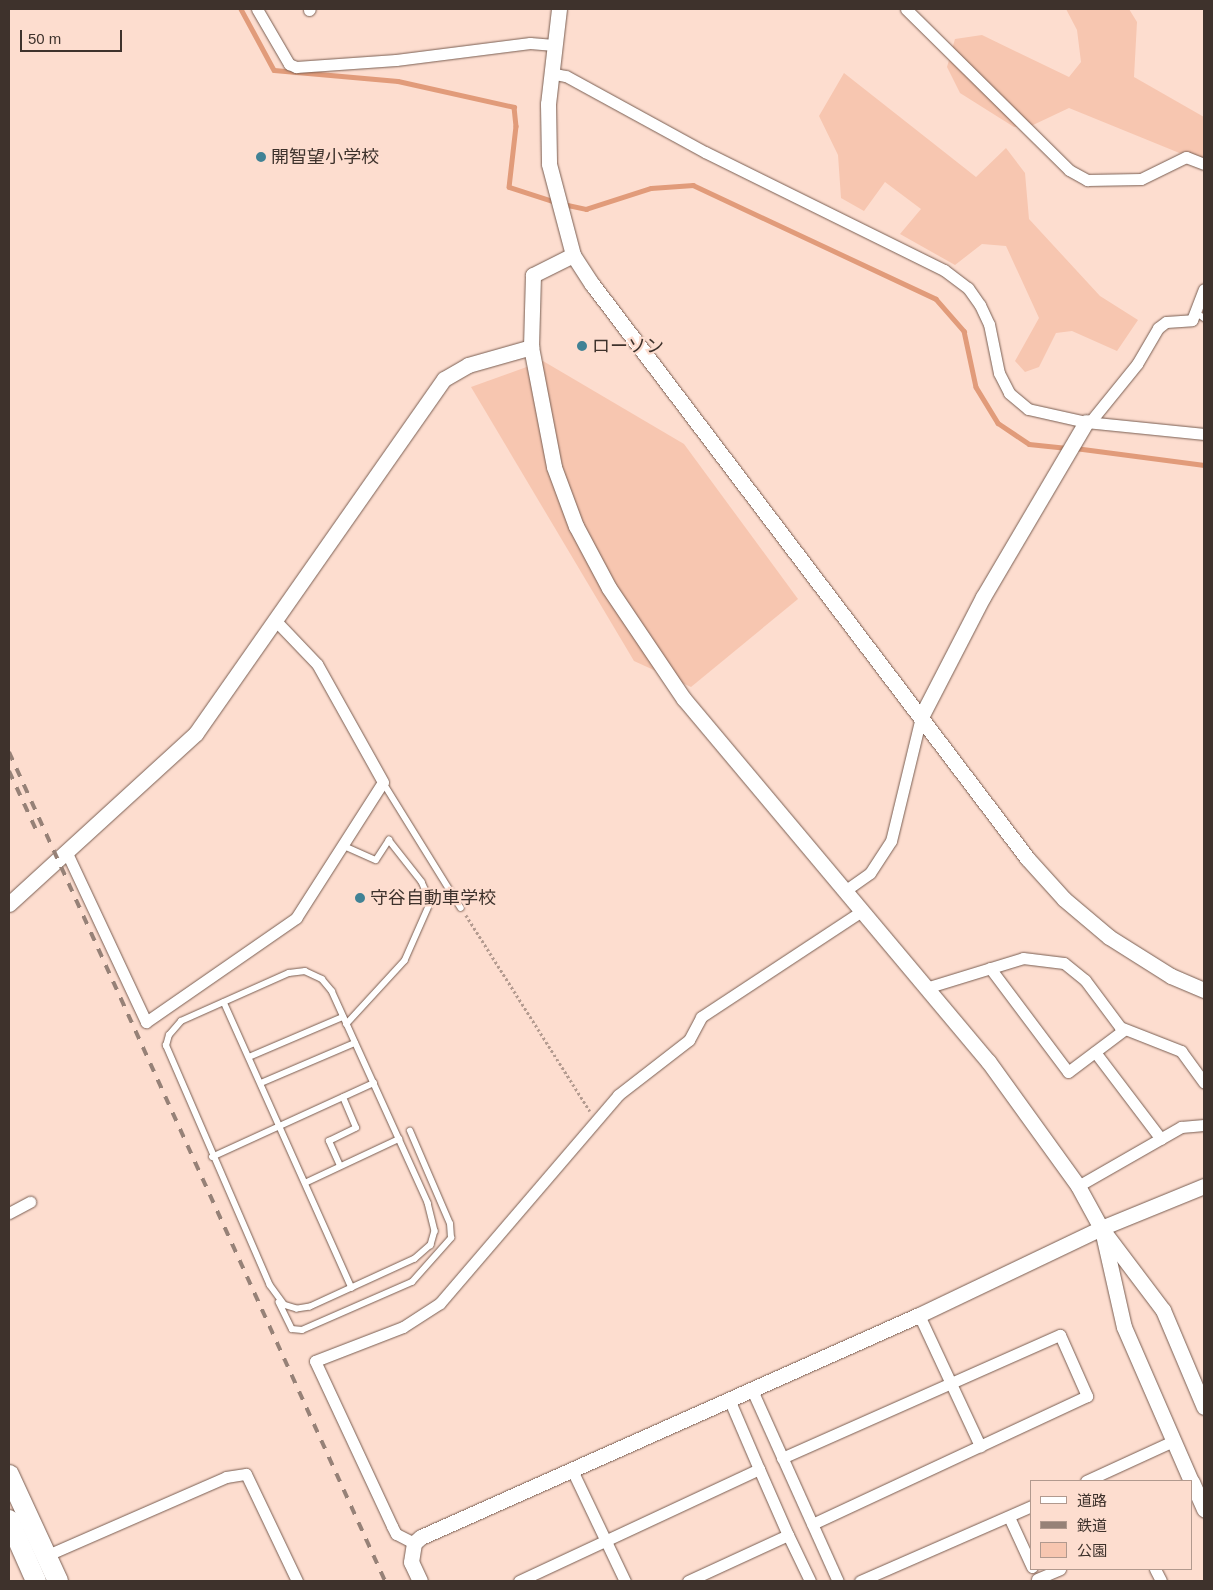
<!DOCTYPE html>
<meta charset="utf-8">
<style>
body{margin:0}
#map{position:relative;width:1213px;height:1590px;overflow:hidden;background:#fdddcf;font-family:Arial,"Noto Sans JP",sans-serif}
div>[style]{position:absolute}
.green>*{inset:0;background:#f7c6b0}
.stream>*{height:4.5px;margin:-2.25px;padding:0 2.25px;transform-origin:2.25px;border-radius:2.25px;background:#e19b7a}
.path>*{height:2.5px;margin-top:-1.25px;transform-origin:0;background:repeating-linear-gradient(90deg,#b49b90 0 2.5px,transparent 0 5px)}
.roads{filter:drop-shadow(0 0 1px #795e52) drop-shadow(0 0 1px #795e52)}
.lane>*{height:5.5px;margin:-2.75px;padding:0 2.75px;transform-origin:2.75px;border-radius:2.75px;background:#fff}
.street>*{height:11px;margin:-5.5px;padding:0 5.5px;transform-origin:5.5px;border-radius:5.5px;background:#fff}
.secondary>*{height:15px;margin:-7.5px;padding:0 7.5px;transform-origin:7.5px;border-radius:7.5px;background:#fff}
.highway>*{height:20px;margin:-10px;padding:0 10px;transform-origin:10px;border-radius:10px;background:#fff}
.rail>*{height:4px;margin-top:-2px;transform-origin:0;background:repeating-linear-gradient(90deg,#968177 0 9px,transparent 0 18px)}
.dots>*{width:14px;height:14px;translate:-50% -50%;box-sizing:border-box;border:2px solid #fdddcf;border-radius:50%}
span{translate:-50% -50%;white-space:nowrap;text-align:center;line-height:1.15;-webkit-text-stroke:4.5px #fdddcf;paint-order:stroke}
.poi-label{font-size:18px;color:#3e322c}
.left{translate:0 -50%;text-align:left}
.frame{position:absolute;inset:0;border:10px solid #3e322c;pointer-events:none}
.legend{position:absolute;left:1030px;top:1480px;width:162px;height:90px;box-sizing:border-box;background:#fdddcf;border:1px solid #b1998e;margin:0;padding:6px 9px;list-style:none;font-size:15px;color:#3e322c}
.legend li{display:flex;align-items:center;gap:10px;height:25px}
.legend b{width:25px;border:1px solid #b1998e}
.scale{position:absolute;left:20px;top:30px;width:102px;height:22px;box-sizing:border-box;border:2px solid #3e322c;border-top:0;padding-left:6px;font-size:15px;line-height:18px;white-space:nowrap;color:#3e322c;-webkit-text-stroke:4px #fdddcf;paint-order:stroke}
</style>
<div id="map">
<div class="green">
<div style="clip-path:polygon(1066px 9px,1129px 9px,1137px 22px,1134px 77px,1204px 117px,1204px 163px,1069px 108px,1033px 125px,1014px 127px,960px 93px,947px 67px,955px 39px,982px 35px,1069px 77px,1081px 62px,1077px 30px)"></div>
<div style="clip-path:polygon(844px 73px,976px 177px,1006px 148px,1025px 173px,1029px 219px,1100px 296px,1138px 320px,1117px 351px,1072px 331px,1056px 333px,1039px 367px,1025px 372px,1015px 361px,1039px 318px,1006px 246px,982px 244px,955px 265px,900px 234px,921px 209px,885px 182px,864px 211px,841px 198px,838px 155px,819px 116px)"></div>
<div style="clip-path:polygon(543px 361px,684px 444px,798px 599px,691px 687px,634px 661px,471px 387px)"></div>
</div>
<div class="stream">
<div style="left:241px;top:9px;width:69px;rotate:61.6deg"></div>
<div style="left:274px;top:70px;width:124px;rotate:5.1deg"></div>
<div style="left:398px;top:81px;width:119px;rotate:12.6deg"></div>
<div style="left:514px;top:107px;width:19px;rotate:84deg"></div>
<div style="left:516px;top:126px;width:61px;rotate:96.5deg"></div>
<div style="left:509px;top:187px;width:49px;rotate:17.7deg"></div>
<div style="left:563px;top:204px;width:24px;rotate:12deg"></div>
<div style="left:586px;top:209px;width:68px;rotate:-17.9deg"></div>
<div style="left:651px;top:188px;width:42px;rotate:-4.1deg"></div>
<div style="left:693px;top:185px;width:268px;rotate:25.1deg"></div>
<div style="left:936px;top:299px;width:43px;rotate:48.8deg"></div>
<div style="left:964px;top:331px;width:57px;rotate:77.9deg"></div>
<div style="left:976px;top:387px;width:42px;rotate:58.6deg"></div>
<div style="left:998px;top:423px;width:37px;rotate:34deg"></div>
<div style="left:1029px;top:444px;width:38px;rotate:6deg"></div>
<div style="left:1075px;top:448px;width:130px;rotate:7.5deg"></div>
</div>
<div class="path">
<div style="left:466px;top:915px;width:232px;rotate:57.7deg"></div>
</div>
<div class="roads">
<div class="lane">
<div style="left:1196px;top:312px;width:10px;rotate:37deg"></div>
<div style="left:383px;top:782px;width:148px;rotate:58.2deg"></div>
<div style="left:342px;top:845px;width:37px;rotate:24deg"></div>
<div style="left:376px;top:860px;width:24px;rotate:-57deg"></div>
<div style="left:389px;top:840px;width:53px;rotate:51.8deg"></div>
<div style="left:422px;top:882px;width:22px;rotate:66deg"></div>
<div style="left:431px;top:902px;width:64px;rotate:113.8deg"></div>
<div style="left:405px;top:961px;width:86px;rotate:132.6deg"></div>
<div style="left:305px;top:971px;width:19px;rotate:25deg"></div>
<div style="left:322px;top:979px;width:16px;rotate:50deg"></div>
<div style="left:332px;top:991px;width:233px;rotate:65.6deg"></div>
<div style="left:428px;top:1203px;width:29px;rotate:76deg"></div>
<div style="left:435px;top:1231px;width:15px;rotate:106deg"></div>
<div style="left:431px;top:1245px;width:21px;rotate:139deg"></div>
<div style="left:415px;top:1259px;width:115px;rotate:155.4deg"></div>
<div style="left:310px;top:1307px;width:13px;rotate:171deg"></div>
<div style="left:297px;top:1309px;width:14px;rotate:-163deg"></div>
<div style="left:284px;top:1305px;width:24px;rotate:-126deg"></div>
<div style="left:270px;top:1286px;width:262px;rotate:-113.4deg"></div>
<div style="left:166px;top:1046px;width:11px;rotate:-75deg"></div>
<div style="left:169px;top:1035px;width:18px;rotate:-49deg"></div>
<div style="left:181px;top:1021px;width:118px;rotate:-24deg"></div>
<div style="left:289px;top:973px;width:16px;rotate:-7deg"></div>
<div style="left:224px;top:1002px;width:313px;rotate:65.9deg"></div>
<div style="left:249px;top:1057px;width:102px;rotate:-23.1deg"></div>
<div style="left:261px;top:1083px;width:102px;rotate:-23.1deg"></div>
<div style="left:212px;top:1157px;width:178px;rotate:-24.6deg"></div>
<div style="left:340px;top:1166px;width:27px;rotate:-114deg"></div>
<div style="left:329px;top:1141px;width:30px;rotate:-26deg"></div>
<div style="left:356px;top:1128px;width:33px;rotate:-113deg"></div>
<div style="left:305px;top:1183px;width:104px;rotate:-25.1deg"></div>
<div style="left:279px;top:1302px;width:30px;rotate:64deg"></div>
<div style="left:292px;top:1329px;width:10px;rotate:6deg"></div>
<div style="left:302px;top:1330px;width:120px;rotate:-23.6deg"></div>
<div style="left:412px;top:1282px;width:59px;rotate:-48.4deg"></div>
<div style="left:451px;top:1238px;width:14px;rotate:-94deg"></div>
<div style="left:450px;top:1224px;width:101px;rotate:-113.3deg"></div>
</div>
<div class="street">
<div style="left:257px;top:9px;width:64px;rotate:59.8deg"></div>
<div style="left:289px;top:64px;width:8px;rotate:23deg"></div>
<div style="left:296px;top:67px;width:100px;rotate:-4deg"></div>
<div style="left:396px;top:60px;width:135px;rotate:-7.2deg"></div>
<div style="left:530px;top:43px;width:24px;rotate:5deg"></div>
<div style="left:906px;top:9px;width:229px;rotate:44.6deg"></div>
<div style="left:1069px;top:170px;width:21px;rotate:29deg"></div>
<div style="left:1087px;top:180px;width:54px;rotate:-1.1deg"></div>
<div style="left:1141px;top:179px;width:50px;rotate:-26.1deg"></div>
<div style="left:1186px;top:157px;width:19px;rotate:21deg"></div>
<div style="left:309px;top:10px;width:1px;rotate:-45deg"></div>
<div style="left:550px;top:73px;width:16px;rotate:11deg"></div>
<div style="left:566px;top:76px;width:158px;rotate:28.7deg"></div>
<div style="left:705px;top:152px;width:267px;rotate:26.3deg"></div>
<div style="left:944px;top:270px;width:30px;rotate:37deg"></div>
<div style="left:968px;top:288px;width:21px;rotate:55deg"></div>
<div style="left:980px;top:305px;width:21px;rotate:65deg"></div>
<div style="left:989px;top:324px;width:50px;rotate:78.5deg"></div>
<div style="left:999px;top:373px;width:22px;rotate:63deg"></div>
<div style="left:1009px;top:393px;width:25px;rotate:40deg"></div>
<div style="left:1028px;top:409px;width:59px;rotate:12.6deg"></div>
<div style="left:1086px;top:422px;width:119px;rotate:5.8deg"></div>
<div style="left:1090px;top:422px;width:75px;rotate:-51deg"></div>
<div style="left:1137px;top:364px;width:42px;rotate:-59.7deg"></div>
<div style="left:1158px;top:328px;width:10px;rotate:-37deg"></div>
<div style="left:1166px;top:322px;width:26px;rotate:-4deg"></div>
<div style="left:1192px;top:320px;width:33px;rotate:-69deg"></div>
<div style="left:66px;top:851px;width:189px;rotate:64.9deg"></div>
<div style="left:146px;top:1022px;width:183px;rotate:-34.7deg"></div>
<div style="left:296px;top:918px;width:161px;rotate:-57.4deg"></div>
<div style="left:383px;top:782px;width:135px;rotate:-119.2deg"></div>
<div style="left:317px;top:664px;width:61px;rotate:-133.7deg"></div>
<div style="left:846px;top:890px;width:29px;rotate:-35deg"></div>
<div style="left:870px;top:873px;width:38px;rotate:-57deg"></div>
<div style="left:891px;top:841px;width:128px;rotate:-76.4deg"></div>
<div style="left:990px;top:968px;width:130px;rotate:53.1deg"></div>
<div style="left:1068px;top:1072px;width:70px;rotate:-36.9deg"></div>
<div style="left:929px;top:987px;width:98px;rotate:-17.1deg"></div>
<div style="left:1023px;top:958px;width:41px;rotate:7deg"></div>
<div style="left:1064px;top:963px;width:27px;rotate:39deg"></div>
<div style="left:1085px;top:980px;width:59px;rotate:53.3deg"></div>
<div style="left:1120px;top:1027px;width:66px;rotate:21.5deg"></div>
<div style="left:1181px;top:1051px;width:39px;rotate:54deg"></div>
<div style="left:1095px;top:1052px;width:109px;rotate:52.8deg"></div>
<div style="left:1078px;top:1186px;width:119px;rotate:-29.8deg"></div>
<div style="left:1181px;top:1127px;width:23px;rotate:-5deg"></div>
<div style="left:9px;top:1213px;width:24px;rotate:-28deg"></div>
<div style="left:919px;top:1315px;width:145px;rotate:65deg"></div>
<div style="left:752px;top:1390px;width:209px;rotate:65.8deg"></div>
<div style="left:782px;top:1458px;width:304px;rotate:-23.9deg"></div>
<div style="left:1060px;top:1335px;width:67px;rotate:66.1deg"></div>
<div style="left:1087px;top:1396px;width:303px;rotate:155deg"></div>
<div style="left:759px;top:1469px;width:72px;rotate:66.3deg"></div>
<div style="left:572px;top:1470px;width:123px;rotate:64.5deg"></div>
<div style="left:1086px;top:1481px;width:96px;rotate:-24.7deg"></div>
<div style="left:1009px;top:1517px;width:55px;rotate:65.3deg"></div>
<div style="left:414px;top:1543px;width:20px;rotate:-153deg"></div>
<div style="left:396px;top:1534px;width:9px;rotate:-117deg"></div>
<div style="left:392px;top:1526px;width:182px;rotate:-115deg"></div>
<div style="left:315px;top:1361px;width:94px;rotate:-21.1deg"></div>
<div style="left:403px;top:1327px;width:44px;rotate:-33deg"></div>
<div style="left:440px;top:1303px;width:274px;rotate:-49.4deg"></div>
<div style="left:618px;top:1095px;width:90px;rotate:-37.8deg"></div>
<div style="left:689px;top:1040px;width:26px;rotate:-62deg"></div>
<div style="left:701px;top:1017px;width:193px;rotate:-33.4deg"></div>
<div style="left:43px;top:1557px;width:200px;rotate:-23.6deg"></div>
<div style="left:226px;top:1477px;width:20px;rotate:-9deg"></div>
<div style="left:246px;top:1474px;width:119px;rotate:64.5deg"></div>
<div style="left:1155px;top:1569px;width:13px;rotate:63deg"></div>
<div style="left:1037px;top:1579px;width:25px;rotate:-23deg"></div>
<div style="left:519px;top:1581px;width:265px;rotate:-25deg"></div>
<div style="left:759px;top:1469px;width:76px;rotate:-113.2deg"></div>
<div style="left:688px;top:1581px;width:110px;rotate:-24.7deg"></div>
<div style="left:788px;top:1535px;width:51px;rotate:64.4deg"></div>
<div style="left:860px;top:1581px;width:188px;rotate:-23.6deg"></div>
</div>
<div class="secondary">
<div style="left:559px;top:9px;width:96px;rotate:96.6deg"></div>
<div style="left:548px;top:104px;width:60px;rotate:89deg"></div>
<div style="left:549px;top:164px;width:94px;rotate:75.2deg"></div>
<div style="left:573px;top:255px;width:35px;rotate:57deg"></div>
<div style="left:592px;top:284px;width:720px;rotate:52.84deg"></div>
<div style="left:1027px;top:858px;width:55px;rotate:47.9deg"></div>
<div style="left:1064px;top:899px;width:59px;rotate:40.2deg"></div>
<div style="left:1109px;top:937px;width:73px;rotate:32.2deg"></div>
<div style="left:1171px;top:976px;width:36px;rotate:23deg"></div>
<div style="left:573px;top:255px;width:45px;rotate:153.4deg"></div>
<div style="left:533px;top:275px;width:72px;rotate:91.6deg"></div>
<div style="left:531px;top:347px;width:122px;rotate:79.1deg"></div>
<div style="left:554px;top:467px;width:63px;rotate:69.6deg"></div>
<div style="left:576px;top:526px;width:70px;rotate:62deg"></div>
<div style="left:609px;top:588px;width:134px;rotate:56deg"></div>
<div style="left:684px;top:699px;width:473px;rotate:50deg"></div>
<div style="left:988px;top:1061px;width:154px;rotate:54.2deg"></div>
<div style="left:1078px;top:1186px;width:48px;rotate:61.3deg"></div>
<div style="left:1101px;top:1228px;width:103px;rotate:52.9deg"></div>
<div style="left:1163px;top:1310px;width:105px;rotate:67.1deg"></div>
<div style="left:921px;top:717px;width:135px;rotate:-62.7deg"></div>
<div style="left:983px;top:597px;width:203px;rotate:-59.5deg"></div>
<div style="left:9px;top:904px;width:253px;rotate:-42.4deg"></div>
<div style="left:196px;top:733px;width:432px;rotate:-55deg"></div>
<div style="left:444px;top:379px;width:28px;rotate:-30deg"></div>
<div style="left:468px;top:365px;width:66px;rotate:-15.9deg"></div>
<div style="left:1103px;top:1234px;width:95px;rotate:77.3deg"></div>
<div style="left:1124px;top:1327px;width:168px;rotate:66.5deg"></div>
<div style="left:1192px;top:1482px;width:30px;rotate:66deg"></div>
<div style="left:420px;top:1581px;width:21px;rotate:-115deg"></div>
<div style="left:411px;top:1562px;width:19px;rotate:-81deg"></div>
<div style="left:414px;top:1543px;width:9px;rotate:-41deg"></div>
<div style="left:421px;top:1537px;width:545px;rotate:-24.03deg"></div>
<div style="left:919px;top:1315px;width:202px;rotate:-25.5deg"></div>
<div style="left:1101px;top:1228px;width:111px;rotate:-22.2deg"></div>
</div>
<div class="highway">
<div style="left:9px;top:1475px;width:117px;rotate:65.2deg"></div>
<div style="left:9px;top:1520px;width:67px;rotate:66.1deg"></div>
</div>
</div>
<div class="rail">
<div style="left:9px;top:752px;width:910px;rotate:65.6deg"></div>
<div style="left:9px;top:771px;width:67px;rotate:65.3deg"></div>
</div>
<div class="dots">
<div style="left:261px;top:157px;background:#418295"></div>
<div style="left:582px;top:346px;background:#418295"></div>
<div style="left:360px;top:898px;background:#418295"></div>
</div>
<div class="poi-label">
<span class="left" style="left:271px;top:157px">開智望小学校</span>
<span class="left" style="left:592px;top:346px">ローソン</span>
<span class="left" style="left:370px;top:898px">守谷自動車学校</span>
</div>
<div class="frame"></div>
<ul class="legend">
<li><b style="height:6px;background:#fff"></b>道路</li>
<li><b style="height:6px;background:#968177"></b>鉄道</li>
<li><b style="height:14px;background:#f7c6b0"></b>公園</li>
</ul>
<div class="scale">50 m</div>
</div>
